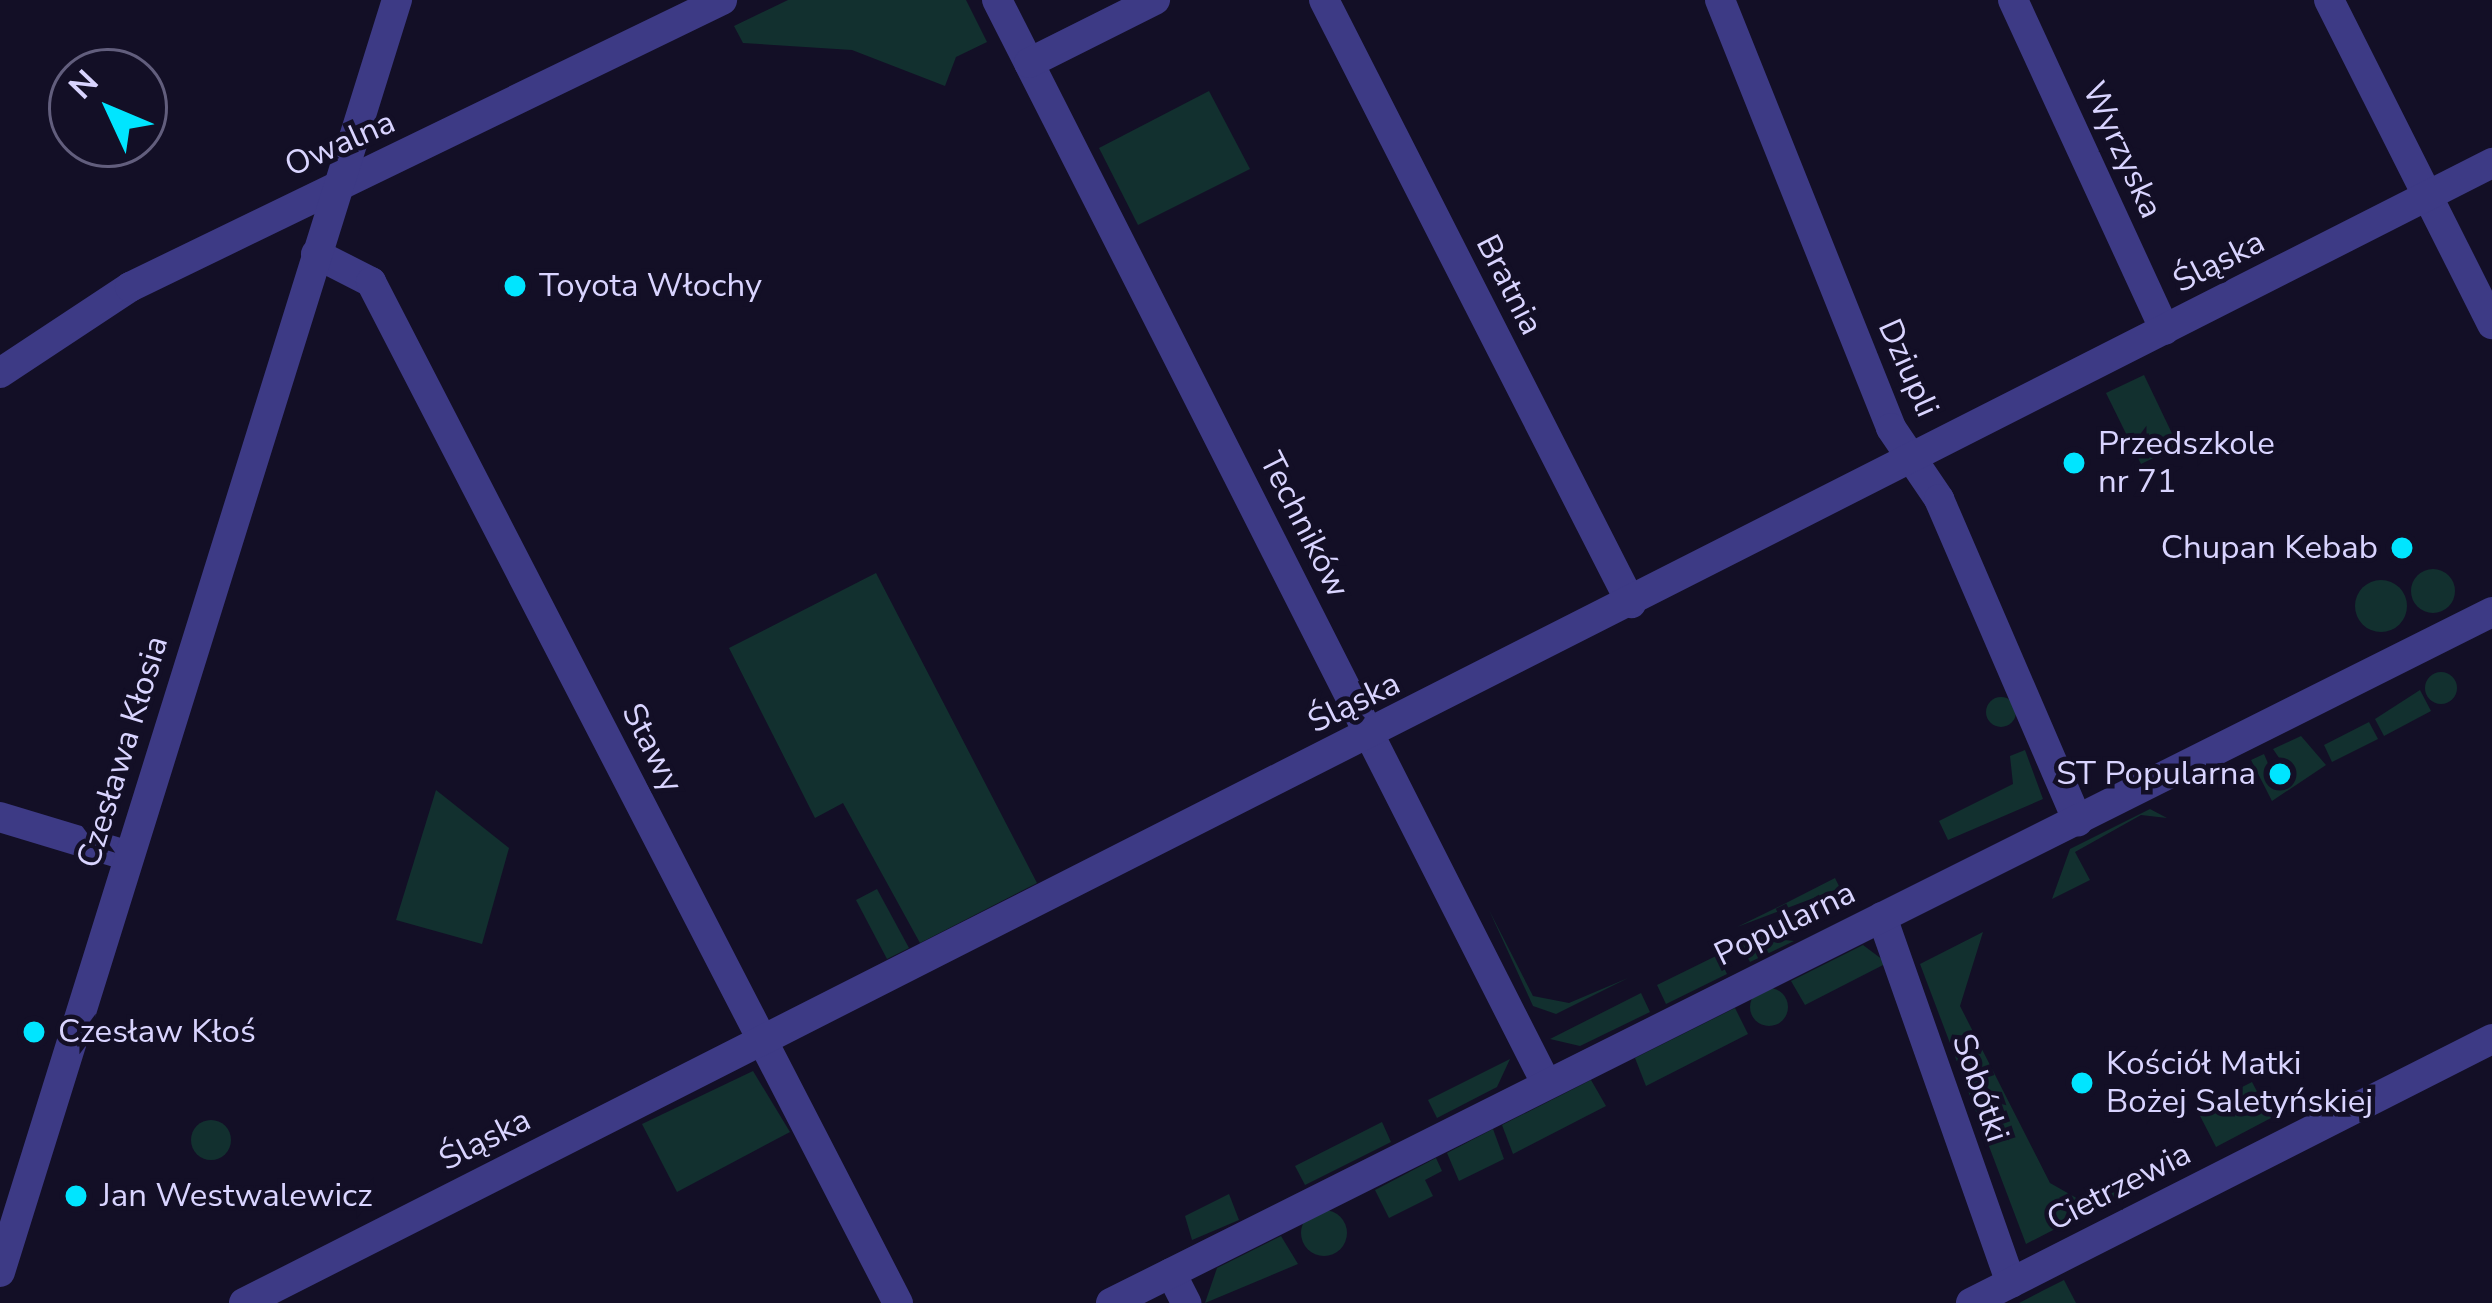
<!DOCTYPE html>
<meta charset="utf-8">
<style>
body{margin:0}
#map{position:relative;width:2492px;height:1303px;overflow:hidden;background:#130f26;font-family:"Nunito Sans",sans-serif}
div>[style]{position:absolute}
.green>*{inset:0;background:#12302f}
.round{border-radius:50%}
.minor>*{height:30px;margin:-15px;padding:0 15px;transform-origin:15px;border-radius:15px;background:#3d3a85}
.dots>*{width:33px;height:33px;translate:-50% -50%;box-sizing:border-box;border:6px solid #130f26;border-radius:50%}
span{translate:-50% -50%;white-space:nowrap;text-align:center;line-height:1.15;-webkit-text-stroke:9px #130f26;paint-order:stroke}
.street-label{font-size:33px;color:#d9d4ff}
.poi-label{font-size:33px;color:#d9d4ff}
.left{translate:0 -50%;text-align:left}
.right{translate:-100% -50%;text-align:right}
.north{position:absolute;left:48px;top:48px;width:120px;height:120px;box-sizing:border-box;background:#130f26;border:3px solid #625e7d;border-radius:50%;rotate:314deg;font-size:33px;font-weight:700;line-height:48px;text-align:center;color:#d9d4ff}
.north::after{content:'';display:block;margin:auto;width:42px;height:54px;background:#00e5ff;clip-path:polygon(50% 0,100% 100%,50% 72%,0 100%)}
</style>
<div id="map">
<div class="green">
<div style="clip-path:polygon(788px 0,966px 0,987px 42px,956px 57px,945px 86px,852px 50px,743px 43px,734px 26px)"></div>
<div style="clip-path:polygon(1209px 91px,1250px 169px,1138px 225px,1099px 148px)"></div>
<div style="clip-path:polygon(2144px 375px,2178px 446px,2141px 464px,2106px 393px)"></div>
<div class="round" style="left:2411px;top:569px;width:44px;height:44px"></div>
<div style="clip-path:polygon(876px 573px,1037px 883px,920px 943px,843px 803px,815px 818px,729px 648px)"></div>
<div class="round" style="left:2355px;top:580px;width:52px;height:52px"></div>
<div class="round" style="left:2425px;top:672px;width:32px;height:32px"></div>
<div style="clip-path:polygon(2420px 690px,2431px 711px,2384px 736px,2375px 719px)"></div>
<div class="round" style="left:1986px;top:697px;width:30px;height:30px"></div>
<div style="clip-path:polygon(2369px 722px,2378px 739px,2332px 762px,2324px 745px)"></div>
<div style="clip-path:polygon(2301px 736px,2326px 765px,2272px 801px,2251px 760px,2264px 754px,2276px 782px,2290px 774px,2273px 749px)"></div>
<div style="clip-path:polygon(2025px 750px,2043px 799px,1948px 840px,1939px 821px,2013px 784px,2010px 756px)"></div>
<div style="clip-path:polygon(436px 790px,509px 848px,482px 944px,396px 920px)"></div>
<div style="clip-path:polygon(2150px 809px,2167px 818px,2141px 815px,2075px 852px,2090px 880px,2052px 899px,2070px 849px)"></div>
<div style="clip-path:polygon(1835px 878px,1840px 888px,1737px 927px,1788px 902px)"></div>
<div style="clip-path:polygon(877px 889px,909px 948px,887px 959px,856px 900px)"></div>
<div style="clip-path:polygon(1843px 896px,1790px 932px,1772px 930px)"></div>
<div style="clip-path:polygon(1489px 910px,1533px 996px,1569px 1003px,1628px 978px,1556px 1014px,1533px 1006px)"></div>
<div style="clip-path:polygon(1983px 932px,1960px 1006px,2050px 1183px,2080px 1200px,2134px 1188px,2026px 1244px,1920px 964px)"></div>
<div style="clip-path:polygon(1757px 937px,1794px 941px,1750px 962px,1741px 945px)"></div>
<div style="clip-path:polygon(1863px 945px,1887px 963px,1805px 1005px,1791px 981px)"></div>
<div style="clip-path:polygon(1718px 955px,1727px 974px,1666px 1004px,1657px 985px)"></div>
<div class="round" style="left:1750px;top:988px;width:38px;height:38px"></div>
<div style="clip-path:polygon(1641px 993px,1650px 1012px,1580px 1046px,1550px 1039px)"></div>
<div style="clip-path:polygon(1735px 1008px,1748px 1034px,1646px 1086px,1635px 1058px)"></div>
<div style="clip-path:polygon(1510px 1059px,1497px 1087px,1437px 1118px,1428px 1100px)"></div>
<div style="clip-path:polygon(753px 1071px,790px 1132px,677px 1192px,642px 1124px)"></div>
<div style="clip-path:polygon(1591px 1080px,1606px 1106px,1513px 1154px,1502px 1125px)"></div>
<div style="clip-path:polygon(2252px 1082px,2271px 1118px,2216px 1147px,2197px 1110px)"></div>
<div class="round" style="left:191px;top:1120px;width:40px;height:40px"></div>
<div style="clip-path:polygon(1382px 1122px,1391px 1142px,1305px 1185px,1295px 1166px)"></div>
<div style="clip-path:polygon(1493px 1129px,1504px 1159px,1459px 1181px,1447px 1153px)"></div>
<div style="clip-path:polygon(1436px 1158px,1442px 1171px,1425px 1180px,1433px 1196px,1389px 1218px,1375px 1190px)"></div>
<div style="clip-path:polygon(1229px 1194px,1239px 1220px,1192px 1240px,1185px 1216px)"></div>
<div class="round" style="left:1301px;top:1210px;width:46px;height:46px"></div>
<div style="clip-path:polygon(1281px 1236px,1298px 1264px,1205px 1303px,1217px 1268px)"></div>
<div style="clip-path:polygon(2064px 1280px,2076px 1303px,2019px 1303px,2044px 1290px)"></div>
</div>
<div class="minor">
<div style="left:997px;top:0;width:1214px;rotate:63.12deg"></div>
<div style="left:1324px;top:0;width:677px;rotate:63.02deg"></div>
<div style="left:1720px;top:0;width:461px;rotate:68.2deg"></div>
<div style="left:1891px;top:428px;width:86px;rotate:55.9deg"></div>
<div style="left:1939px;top:499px;width:351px;rotate:66.7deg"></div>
<div style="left:2013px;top:0;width:363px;rotate:65.3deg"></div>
<div style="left:2329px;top:0;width:363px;rotate:63.3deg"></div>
<div style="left:1029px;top:63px;width:141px;rotate:-26.6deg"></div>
<div style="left:316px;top:254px;width:62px;rotate:27deg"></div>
<div style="left:371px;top:282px;width:1149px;rotate:62.7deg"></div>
<div style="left:0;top:373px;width:156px;rotate:-33.5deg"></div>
<div style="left:130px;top:287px;width:658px;rotate:-25.86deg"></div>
<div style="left:0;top:817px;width:135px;rotate:16.8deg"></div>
<div style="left:1882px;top:917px;width:388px;rotate:70.6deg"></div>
<div style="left:0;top:1272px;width:1333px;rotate:-72.67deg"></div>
<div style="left:1171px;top:1273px;width:34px;rotate:63deg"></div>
<div style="left:244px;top:1303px;width:2521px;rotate:-26.89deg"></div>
<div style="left:1111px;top:1303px;width:1544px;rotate:-26.58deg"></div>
<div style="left:1971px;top:1303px;width:584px;rotate:-26.87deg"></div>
</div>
<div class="dots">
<div style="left:515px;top:286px;background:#00e5ff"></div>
<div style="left:2074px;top:463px;background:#00e5ff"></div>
<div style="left:2402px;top:548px;background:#00e5ff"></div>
<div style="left:2280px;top:774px;background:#00e5ff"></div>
<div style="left:34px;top:1032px;background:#00e5ff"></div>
<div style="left:2082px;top:1083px;background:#00e5ff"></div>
<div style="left:76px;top:1196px;background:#00e5ff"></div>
</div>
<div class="street-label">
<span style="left:340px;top:144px;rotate:-24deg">Owalna</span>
<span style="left:2122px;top:150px;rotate:65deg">Wyrzyska</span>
<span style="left:2219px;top:262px;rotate:-27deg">Śląska</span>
<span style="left:1509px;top:285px;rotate:63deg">Bratnia</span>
<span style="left:1908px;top:368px;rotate:66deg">Dziupli</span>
<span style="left:1304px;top:525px;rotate:63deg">Techników</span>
<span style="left:1354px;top:703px;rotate:-26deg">Śląska</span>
<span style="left:652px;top:748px;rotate:63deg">Stawy</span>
<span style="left:123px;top:752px;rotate:-73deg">Czesława Kłosia</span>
<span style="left:1785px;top:924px;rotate:-26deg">Popularna</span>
<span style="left:1980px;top:1088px;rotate:71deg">Sobótki</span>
<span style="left:485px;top:1140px;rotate:-27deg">Śląska</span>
<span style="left:2119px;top:1187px;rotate:-27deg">Cietrzewia</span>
</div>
<div class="poi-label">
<span class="left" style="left:539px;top:286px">Toyota Włochy</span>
<span class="left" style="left:2098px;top:463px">Przedszkole<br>nr 71</span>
<span class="right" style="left:2378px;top:548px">Chupan Kebab</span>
<span class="right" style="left:2256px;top:774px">ST Popularna</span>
<span class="left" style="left:58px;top:1032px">Czesław Kłoś</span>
<span class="left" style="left:2106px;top:1083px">Kościół Matki<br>Bożej Saletyńskiej</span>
<span class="left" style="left:100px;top:1196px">Jan Westwalewicz</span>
</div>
<div class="north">N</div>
</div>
